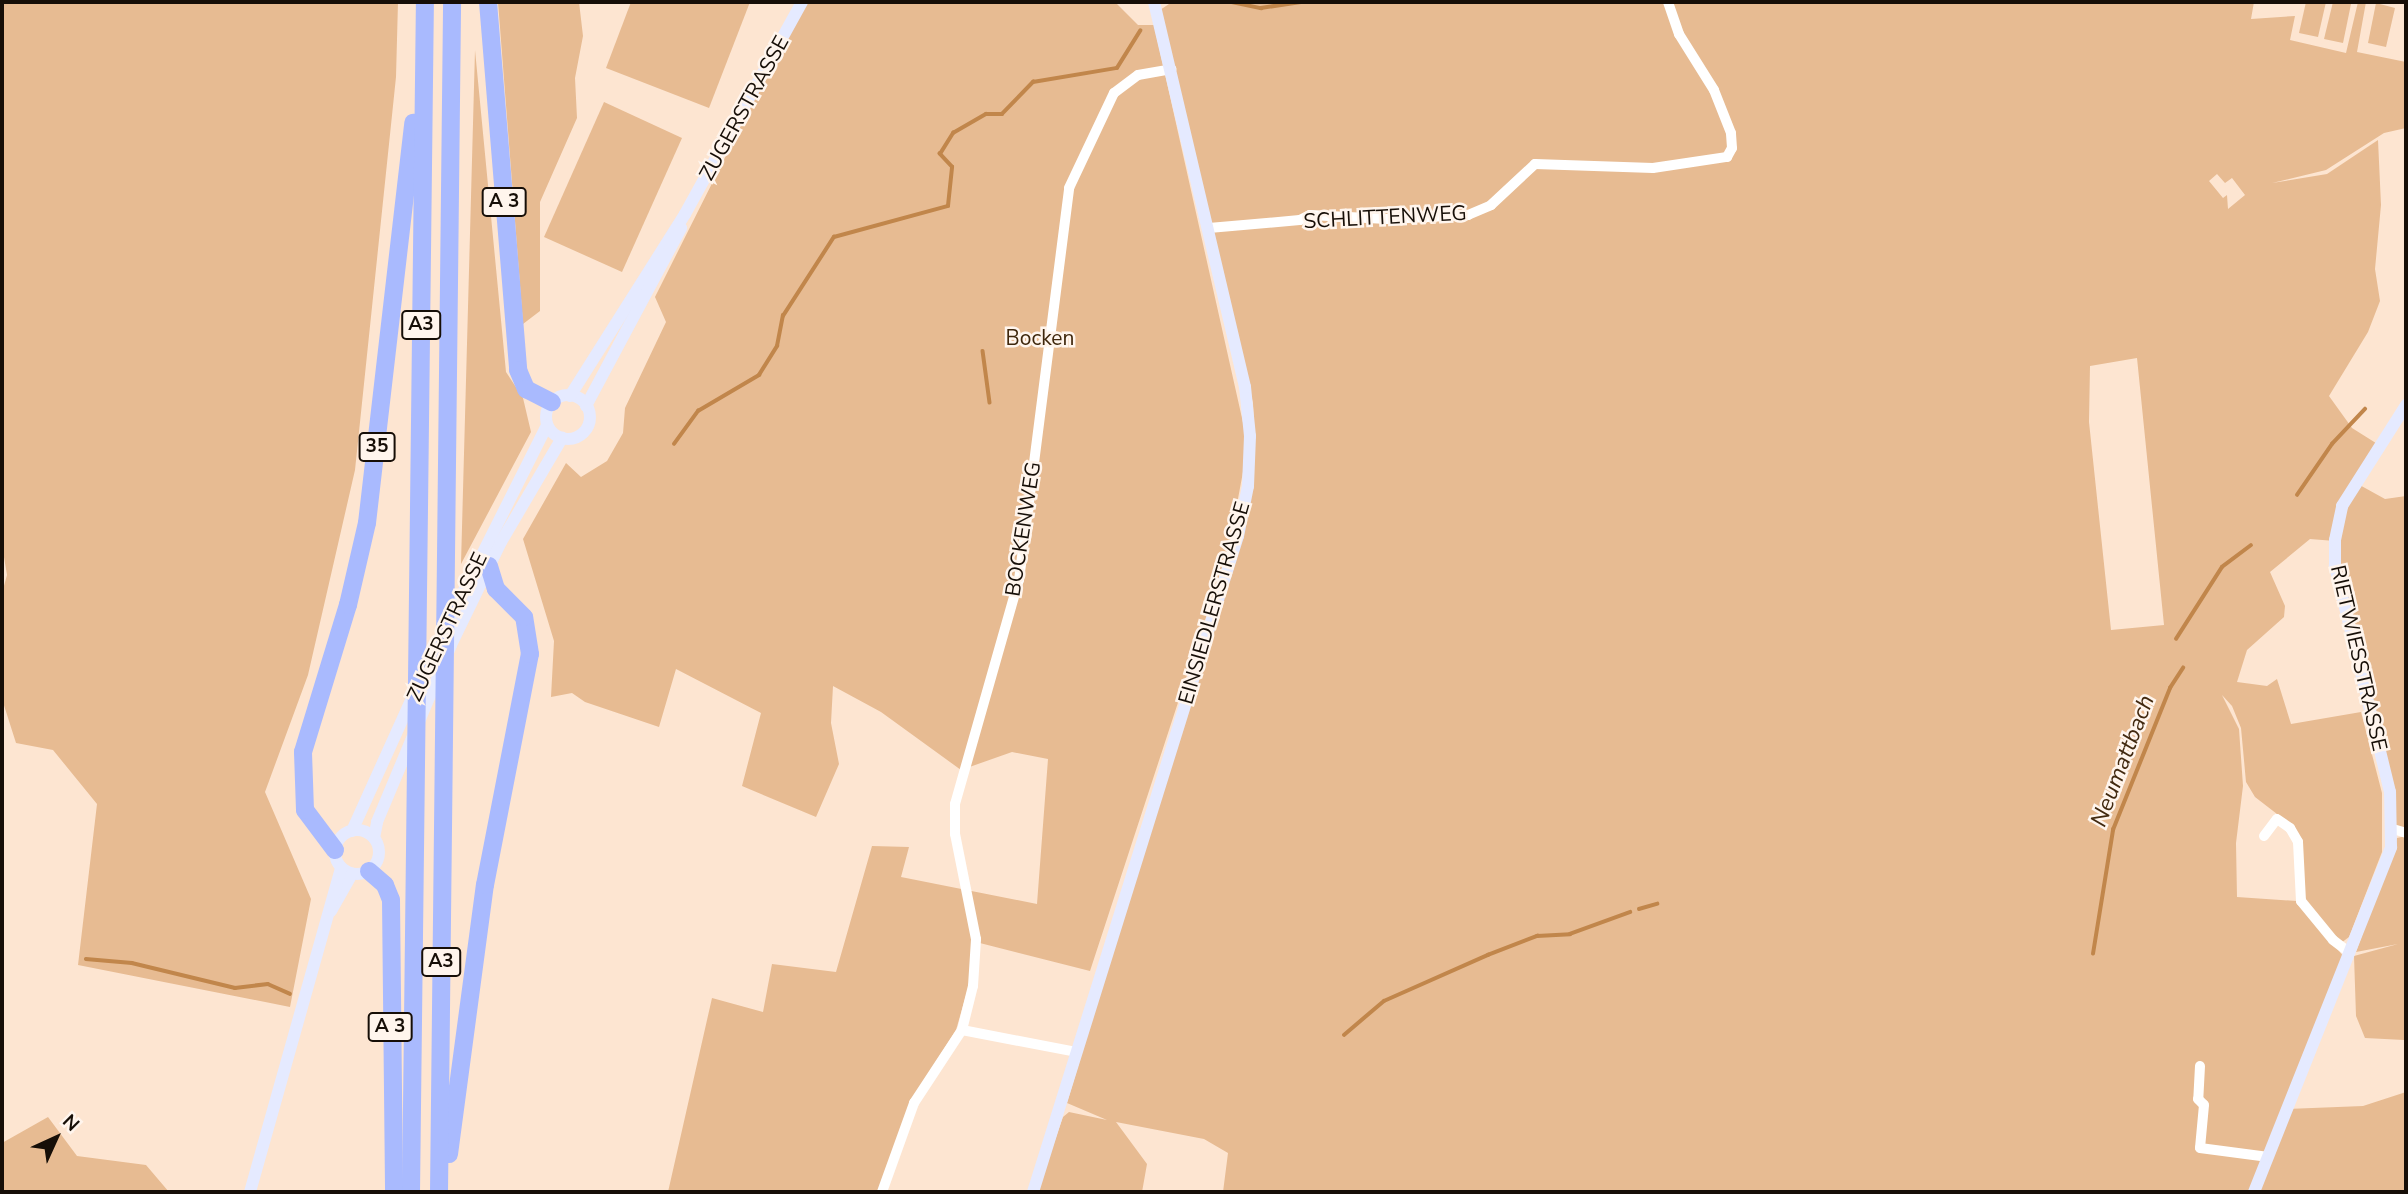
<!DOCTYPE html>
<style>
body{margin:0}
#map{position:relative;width:2408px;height:1194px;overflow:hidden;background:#fde5d1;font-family:"Nunito Sans",sans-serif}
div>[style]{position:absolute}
.green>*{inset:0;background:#e7bb92}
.stream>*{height:3.5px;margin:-1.75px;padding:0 1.75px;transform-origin:1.75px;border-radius:1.75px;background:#c1864b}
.street>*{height:10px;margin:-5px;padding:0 5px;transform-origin:5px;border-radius:5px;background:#fff}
.secondary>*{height:12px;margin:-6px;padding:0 6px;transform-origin:6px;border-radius:6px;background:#e5eaff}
.secondary>.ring{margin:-6px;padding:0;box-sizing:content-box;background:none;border:12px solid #e5eaff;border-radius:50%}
.highway>*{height:18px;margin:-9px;padding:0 9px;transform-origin:9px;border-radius:9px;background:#a9bafe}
span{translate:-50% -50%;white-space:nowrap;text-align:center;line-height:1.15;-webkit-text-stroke:5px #fff5ed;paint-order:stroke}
.shield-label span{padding:2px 5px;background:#fff5ed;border:2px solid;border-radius:5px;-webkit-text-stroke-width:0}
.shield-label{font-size:19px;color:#160e07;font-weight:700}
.street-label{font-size:21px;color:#160e07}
.park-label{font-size:21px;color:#3f270c}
.water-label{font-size:23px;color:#42290f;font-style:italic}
.frame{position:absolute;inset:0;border:4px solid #160e07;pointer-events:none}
.north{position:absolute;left:21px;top:1103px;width:70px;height:70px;-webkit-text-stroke:5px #fff5ed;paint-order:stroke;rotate:45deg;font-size:19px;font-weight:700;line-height:28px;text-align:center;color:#160e07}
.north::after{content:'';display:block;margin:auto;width:24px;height:32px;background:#160e07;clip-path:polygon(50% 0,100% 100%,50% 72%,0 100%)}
</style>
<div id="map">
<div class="green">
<div style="clip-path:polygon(2px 2px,398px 2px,396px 77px,355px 470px,308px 675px,265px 792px,311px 899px,290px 1007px,78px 965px,97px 804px,53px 750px,16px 743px,2px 699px,2px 593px,7px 575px,2px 545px)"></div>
<div style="clip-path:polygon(498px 2px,579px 2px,583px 36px,575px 78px,577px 118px,540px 202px,540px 311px,523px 324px)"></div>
<div style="clip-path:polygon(631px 2px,750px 2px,709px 108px,606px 68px)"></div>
<div style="clip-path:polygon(803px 2px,1115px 2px,1138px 25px,1154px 25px,1248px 445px,1229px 547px,1090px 971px,972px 941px,969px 985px,956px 1030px,912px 1099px,878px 1192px,668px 1192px,712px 998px,763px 1012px,772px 964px,836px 972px,872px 846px,909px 847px,901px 877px,1037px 904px,1048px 759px,1012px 752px,961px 770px,881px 712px,833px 686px,831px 723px,839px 764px,816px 817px,742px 786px,761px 713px,676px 669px,659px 727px,585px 702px,572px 693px,551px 697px,554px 641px,523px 539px,566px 463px,581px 477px,607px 461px,623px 433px,625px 408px,666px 322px,655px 297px)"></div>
<div style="clip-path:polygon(evenodd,1172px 2px,2254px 2px,2251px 19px,2295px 16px,2290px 40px,2346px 53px,2358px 2px,2366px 2px,2357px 52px,2406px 62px,2406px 128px,2384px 133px,2326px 170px,2272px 183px,2327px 174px,2378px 140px,2381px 205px,2375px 269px,2380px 301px,2368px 332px,2329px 396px,2352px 428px,2379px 445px,2356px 483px,2385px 499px,2406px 496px,2406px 833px,2393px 829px,2335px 541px,2310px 539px,2270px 572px,2285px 606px,2284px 617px,2247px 650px,2237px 682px,2267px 686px,2277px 679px,2291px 724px,2361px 712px,2382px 793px,2382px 852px,2349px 937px,2341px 943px,2303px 899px,2295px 828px,2255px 797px,2246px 782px,2241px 728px,2232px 706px,2222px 695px,2239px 729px,2243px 786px,2236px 843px,2237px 897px,2297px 901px,2344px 957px,2249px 1192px,1223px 1192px,1228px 1153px,1204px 1139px,1116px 1122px,1147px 1164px,1142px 1192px,1037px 1192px,1063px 1117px,1069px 1112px,1107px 1120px,1067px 1103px,1220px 591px,1255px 446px,1253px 403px,1157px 12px,1172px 2px,2217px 174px,2225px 183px,2232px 178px,2245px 195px,2228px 209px,2227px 195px,2223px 198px,2209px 181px,2217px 174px,1172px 2px,2137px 358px,2164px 625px,2111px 630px,2089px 422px,2090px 366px,2137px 358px)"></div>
<div style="clip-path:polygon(2306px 2px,2326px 2px,2318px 37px,2299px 33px)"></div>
<div style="clip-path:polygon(2333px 2px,2351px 4px,2343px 43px,2324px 39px)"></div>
<div style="clip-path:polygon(2376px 3px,2395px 8px,2386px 47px,2368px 43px)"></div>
<div style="clip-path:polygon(475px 50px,506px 372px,523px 398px,531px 432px,461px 564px)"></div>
<div style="clip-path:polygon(604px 102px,682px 138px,622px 272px,544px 237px)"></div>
<div style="clip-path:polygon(2406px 836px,2406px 1046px,2404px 1040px,2365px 1038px,2356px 1016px,2354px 956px,2398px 944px,2356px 952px,2397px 838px)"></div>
<div style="clip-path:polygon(2406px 1092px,2406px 1192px,2254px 1192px,2287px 1109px,2363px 1106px)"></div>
<div style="clip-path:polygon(48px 1117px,77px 1156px,146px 1165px,169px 1192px,2px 1192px,2px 1143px)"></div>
</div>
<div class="stream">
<div style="left:1232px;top:2px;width:30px;rotate:12deg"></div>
<div style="left:1261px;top:8px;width:40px;rotate:-8.5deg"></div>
<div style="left:983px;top:351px;width:52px;rotate:82.3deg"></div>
<div style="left:674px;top:444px;width:41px;rotate:-54deg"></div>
<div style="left:698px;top:411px;width:71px;rotate:-30.5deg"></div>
<div style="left:759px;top:375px;width:34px;rotate:-58deg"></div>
<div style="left:777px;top:346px;width:31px;rotate:-79deg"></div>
<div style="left:783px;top:316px;width:94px;rotate:-57.2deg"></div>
<div style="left:834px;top:237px;width:118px;rotate:-15.2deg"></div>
<div style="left:948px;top:206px;width:39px;rotate:-84deg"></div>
<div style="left:952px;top:167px;width:18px;rotate:-133deg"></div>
<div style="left:940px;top:154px;width:25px;rotate:-58deg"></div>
<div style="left:953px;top:133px;width:38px;rotate:-30deg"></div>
<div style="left:986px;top:114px;width:16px"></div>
<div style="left:1002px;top:114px;width:45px;rotate:-45.9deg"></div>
<div style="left:1033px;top:82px;width:85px;rotate:-9.5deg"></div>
<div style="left:1117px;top:68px;width:44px;rotate:-58.1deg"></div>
<div style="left:2297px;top:495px;width:62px;rotate:-55.5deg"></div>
<div style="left:2332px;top:444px;width:48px;rotate:-46.7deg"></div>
<div style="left:2176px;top:639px;width:85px;rotate:-57.4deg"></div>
<div style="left:2222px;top:567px;width:36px;rotate:-37deg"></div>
<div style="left:1639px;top:909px;width:19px;rotate:-16deg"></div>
<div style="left:2093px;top:954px;width:126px;rotate:-80.8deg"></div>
<div style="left:2113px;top:830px;width:153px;rotate:-68.1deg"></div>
<div style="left:2170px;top:688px;width:24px;rotate:-57deg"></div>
<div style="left:86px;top:959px;width:46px;rotate:5deg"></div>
<div style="left:132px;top:963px;width:106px;rotate:13.6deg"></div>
<div style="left:235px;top:988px;width:33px;rotate:-7deg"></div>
<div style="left:268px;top:984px;width:24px;rotate:24deg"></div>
<div style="left:1344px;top:1035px;width:52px;rotate:-40.4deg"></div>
<div style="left:1384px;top:1001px;width:114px;rotate:-23.9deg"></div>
<div style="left:1488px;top:955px;width:53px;rotate:-21.2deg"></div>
<div style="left:1537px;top:936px;width:33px;rotate:-3deg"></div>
<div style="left:1570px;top:934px;width:64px;rotate:-20.1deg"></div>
</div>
<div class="street">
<div style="left:1209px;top:228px;width:91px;rotate:-5deg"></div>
<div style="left:1300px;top:220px;width:11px;rotate:-27deg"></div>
<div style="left:1310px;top:215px;width:77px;rotate:3deg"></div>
<div style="left:1387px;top:219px;width:81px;rotate:-2.8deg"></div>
<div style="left:1468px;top:215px;width:25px;rotate:-23deg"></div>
<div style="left:1491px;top:205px;width:60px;rotate:-43deg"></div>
<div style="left:1535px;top:164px;width:118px;rotate:1.9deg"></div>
<div style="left:1653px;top:168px;width:75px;rotate:-8.5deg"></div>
<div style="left:1727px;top:157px;width:10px;rotate:-61deg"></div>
<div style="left:1732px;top:148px;width:15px;rotate:-94deg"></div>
<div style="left:1731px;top:133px;width:46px;rotate:-111.6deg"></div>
<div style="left:1714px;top:90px;width:66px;rotate:-122deg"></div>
<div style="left:1679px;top:34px;width:34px;rotate:-109deg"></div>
<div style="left:2393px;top:829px;width:14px;rotate:17deg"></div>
<div style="left:2264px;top:836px;width:21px;rotate:-53deg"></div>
<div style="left:2277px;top:819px;width:16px;rotate:35deg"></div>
<div style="left:2290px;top:828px;width:16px;rotate:60deg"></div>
<div style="left:2298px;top:842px;width:59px;rotate:87.1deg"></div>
<div style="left:2301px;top:901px;width:50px;rotate:50.6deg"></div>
<div style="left:2333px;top:940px;width:21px;rotate:37deg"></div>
<div style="left:962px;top:1030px;width:45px;rotate:-76deg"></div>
<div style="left:973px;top:986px;width:47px;rotate:-86.3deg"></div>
<div style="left:976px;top:939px;width:107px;rotate:-101.3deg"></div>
<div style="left:955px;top:834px;width:30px;rotate:-90deg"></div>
<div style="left:955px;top:804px;width:233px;rotate:-74.1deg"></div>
<div style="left:1019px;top:580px;width:395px;rotate:-82.7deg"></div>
<div style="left:1069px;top:188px;width:105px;rotate:-64.7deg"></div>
<div style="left:1114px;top:93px;width:30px;rotate:-37deg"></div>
<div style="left:1138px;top:75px;width:34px;rotate:-10deg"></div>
<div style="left:2200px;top:1066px;width:33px;rotate:93deg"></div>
<div style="left:2198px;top:1099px;width:8px;rotate:45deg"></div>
<div style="left:2204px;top:1105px;width:43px;rotate:95.3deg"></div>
<div style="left:2200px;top:1148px;width:69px;rotate:7.5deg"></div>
<div style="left:882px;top:1192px;width:95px;rotate:-70.2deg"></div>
<div style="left:914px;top:1103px;width:87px;rotate:-56.7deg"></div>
<div style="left:962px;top:1030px;width:116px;rotate:10.9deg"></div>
</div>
<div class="secondary">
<div class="ring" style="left:546px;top:395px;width:32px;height:32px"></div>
<div style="left:570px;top:396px;width:215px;rotate:-57.7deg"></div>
<div style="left:685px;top:214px;width:242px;rotate:-61.1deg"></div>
<div style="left:586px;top:406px;width:202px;rotate:-61.9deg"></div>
<div class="ring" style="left:335px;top:830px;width:32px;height:32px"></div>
<div style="left:352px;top:831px;width:194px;rotate:-65.7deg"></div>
<div style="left:432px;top:654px;width:256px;rotate:-63.3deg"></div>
<div style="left:374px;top:838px;width:16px;rotate:-79deg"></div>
<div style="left:377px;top:822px;width:192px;rotate:-67.3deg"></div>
<div style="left:451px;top:645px;width:114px;rotate:-64.1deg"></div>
<div style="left:501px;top:542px;width:121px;rotate:-59.6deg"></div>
<div style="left:331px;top:911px;width:43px;rotate:-60.4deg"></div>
<div style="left:250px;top:1192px;width:337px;rotate:-74.3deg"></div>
<div style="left:1033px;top:1192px;width:687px;rotate:-72.65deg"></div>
<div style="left:1238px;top:536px;width:51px;rotate:-78.7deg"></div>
<div style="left:1248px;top:486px;width:50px;rotate:-87.7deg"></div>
<div style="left:1250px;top:436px;width:49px;rotate:-95.8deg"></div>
<div style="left:1245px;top:387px;width:396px;rotate:-103.3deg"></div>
<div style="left:2254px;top:1192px;width:371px;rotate:-68.3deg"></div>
<div style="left:2391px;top:847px;width:55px;rotate:-91deg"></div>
<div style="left:2390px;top:792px;width:233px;rotate:-103.7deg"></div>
<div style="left:2335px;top:566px;width:26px;rotate:-90deg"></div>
<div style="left:2335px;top:540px;width:35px;rotate:-78deg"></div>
<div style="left:2342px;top:506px;width:120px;rotate:-57.6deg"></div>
</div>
<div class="highway">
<div style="left:488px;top:2px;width:369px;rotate:85.3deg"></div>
<div style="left:518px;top:370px;width:21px;rotate:67deg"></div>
<div style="left:526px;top:389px;width:29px;rotate:27deg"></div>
<div style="left:335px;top:850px;width:50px;rotate:-126.9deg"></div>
<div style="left:305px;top:810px;width:58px;rotate:-92deg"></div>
<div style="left:303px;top:752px;width:154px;rotate:-73deg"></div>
<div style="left:348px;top:605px;width:84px;rotate:-77deg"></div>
<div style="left:367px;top:523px;width:403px;rotate:-83.4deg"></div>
<div style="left:369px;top:871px;width:21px;rotate:41deg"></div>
<div style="left:385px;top:885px;width:16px;rotate:68deg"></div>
<div style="left:391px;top:900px;width:292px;rotate:89.4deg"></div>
<div style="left:449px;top:1154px;width:271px;rotate:-82.4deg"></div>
<div style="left:485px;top:885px;width:235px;rotate:-79deg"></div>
<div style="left:530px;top:654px;width:37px;rotate:-99deg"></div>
<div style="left:524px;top:617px;width:40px;rotate:-135deg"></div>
<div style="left:496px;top:589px;width:24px;rotate:-107deg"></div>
<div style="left:411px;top:1192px;width:1190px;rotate:-89.33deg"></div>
<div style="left:439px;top:1192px;width:1190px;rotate:-89.37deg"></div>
</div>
<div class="shield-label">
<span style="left:504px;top:202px">A 3</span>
<span style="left:421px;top:325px">A3</span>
<span style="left:377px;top:447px">35</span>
<span style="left:441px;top:962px">A3</span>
<span style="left:390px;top:1027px">A 3</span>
</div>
<div class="street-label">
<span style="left:744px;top:108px;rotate:-61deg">ZUGERSTRASSE</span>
<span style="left:1385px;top:217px;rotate:-3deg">SCHLITTENWEG</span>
<span style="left:1023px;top:529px;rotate:-81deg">BOCKENWEG</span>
<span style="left:1214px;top:603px;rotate:-74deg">EINSIEDLERSTRASSE</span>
<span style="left:447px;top:627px;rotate:-65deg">ZUGERSTRASSE</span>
<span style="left:2359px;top:658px;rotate:77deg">RIETWIESSTRASSE</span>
</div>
<div class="park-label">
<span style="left:1040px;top:338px">Bocken</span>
</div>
<div class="water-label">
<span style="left:2123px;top:761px;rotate:-69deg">Neumattbach</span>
</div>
<div class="frame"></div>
<div class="north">N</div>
</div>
